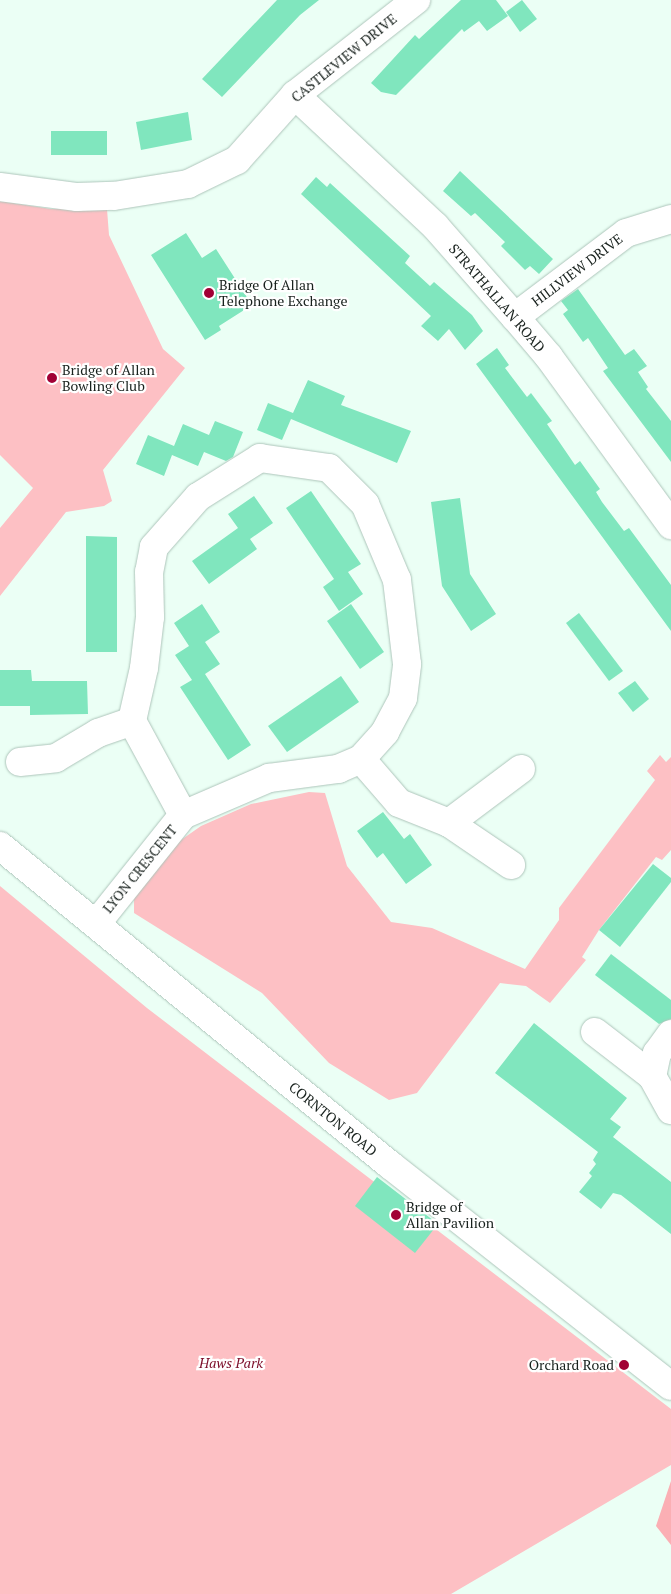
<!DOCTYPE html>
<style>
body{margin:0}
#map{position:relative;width:671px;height:1594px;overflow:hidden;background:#ebfff5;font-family:"PT Serif",serif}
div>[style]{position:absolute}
.green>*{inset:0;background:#fdc0c4}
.forest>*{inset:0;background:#fbafb4}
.building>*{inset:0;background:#80e6be}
.roads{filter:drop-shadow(0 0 1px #adc5ba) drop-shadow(0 0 1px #adc5ba)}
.minor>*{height:28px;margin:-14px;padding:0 14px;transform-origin:14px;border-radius:14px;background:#fff}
.secondary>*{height:28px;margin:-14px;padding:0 14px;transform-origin:14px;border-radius:14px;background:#fff}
.dots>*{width:14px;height:14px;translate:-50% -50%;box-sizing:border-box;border:2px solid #fff;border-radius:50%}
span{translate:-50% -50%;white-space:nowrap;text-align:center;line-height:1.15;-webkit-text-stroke:4.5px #fff;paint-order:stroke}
.street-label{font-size:14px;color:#18211d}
.poi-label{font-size:14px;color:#18211d}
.left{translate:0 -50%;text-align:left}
.right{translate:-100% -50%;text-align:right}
.park-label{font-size:14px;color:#7d0e2a;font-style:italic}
</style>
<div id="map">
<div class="green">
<div style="clip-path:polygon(0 201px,51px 209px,107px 209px,109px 235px,163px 349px,185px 368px,103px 470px,112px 501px,104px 506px,66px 512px,0 596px,0 528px,33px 488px,0 455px)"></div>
<div style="clip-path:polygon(660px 755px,666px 762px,671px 757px,671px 850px,662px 860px,656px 857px,599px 930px,582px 957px,586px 960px,550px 1003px,526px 986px,500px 983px,417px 1093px,389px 1100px,329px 1063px,262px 993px,134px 913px,134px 897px,181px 840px,201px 826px,251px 804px,309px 792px,325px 793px,347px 866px,391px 922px,432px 928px,525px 969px,559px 920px,559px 908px,655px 780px,647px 771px)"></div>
<div style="clip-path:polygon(0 886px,147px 1008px,671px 1409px,671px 1465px,451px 1594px,0 1594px)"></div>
</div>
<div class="forest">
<div style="clip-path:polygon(671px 1481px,671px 1545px,656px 1526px)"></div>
</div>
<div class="building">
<div style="clip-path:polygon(277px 0,319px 0,300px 15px,222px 97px,202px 79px)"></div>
<div style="clip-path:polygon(461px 0,496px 0,508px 16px,487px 31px,479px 21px,464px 32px,462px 29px,396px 95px,381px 92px,371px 83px,415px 35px,419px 39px)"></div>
<div style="clip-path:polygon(522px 0,537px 19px,520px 32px,506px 12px)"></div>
<div style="clip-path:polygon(188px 112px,192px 140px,141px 150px,136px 122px)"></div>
<div style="clip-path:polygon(51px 131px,107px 131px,107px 155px,51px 155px)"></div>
<div style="clip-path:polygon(460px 171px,553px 259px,539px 274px,530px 266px,525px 270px,501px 246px,505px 242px,475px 213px,471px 216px,443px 191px)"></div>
<div style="clip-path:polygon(316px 177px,327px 187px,330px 183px,410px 256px,405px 263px,430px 286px,434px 282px,472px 315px,483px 331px,465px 350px,449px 329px,438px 341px,421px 326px,431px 316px,301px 194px)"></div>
<div style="clip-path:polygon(186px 233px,202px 258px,216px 249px,252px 305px,219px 326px,221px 330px,205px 340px,151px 255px)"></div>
<div style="clip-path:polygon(578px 289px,625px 355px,634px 349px,647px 366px,638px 372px,648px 387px,646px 389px,671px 421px,671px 462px,603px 371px,608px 368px,588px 338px,583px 342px,563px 314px,568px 310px,561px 301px)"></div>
<div style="clip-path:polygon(497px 348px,509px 365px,505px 368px,527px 397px,531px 393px,552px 421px,547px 424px,575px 465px,580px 461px,600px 489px,596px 492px,602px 502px,624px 531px,629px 528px,671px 585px,671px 631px,476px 364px)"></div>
<div style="clip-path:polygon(308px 380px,345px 396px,341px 405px,411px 431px,397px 463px,291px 419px,282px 440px,257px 430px,268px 403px,293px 413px)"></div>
<div style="clip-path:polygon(215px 421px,243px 432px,233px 457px,226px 461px,204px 452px,198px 466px,172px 455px,164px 476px,136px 464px,148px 435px,174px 446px,183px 424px,209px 435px)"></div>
<div style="clip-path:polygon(311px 491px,361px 564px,348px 572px,363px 594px,339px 611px,323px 587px,334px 579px,286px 508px)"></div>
<div style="clip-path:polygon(254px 496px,273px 523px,250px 539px,257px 549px,209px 584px,192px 561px,238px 528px,228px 514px)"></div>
<div style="clip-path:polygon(460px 498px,470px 574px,496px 614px,471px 631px,442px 586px,431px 502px)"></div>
<div style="clip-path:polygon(86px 536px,117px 537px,117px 652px,86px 652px)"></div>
<div style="clip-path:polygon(202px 604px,220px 632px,205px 642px,220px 664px,205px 674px,251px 745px,228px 760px,180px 687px,192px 680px,175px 655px,189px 646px,174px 623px)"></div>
<div style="clip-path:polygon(351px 604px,384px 652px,360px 669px,327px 621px)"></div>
<div style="clip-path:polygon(579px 613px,623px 671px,609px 681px,566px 623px)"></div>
<div style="clip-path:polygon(0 670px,31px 670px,32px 681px,87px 681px,88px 714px,30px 715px,30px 706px,0 706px)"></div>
<div style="clip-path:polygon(341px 676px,359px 702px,287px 752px,268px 726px)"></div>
<div style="clip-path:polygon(635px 681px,649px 699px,633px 712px,618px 693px)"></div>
<div style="clip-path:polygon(383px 812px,404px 839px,410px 834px,432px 865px,406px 884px,383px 853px,377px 858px,357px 831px)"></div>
<div style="clip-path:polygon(653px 864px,671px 878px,671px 882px,620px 947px,599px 930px)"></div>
<div style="clip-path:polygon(611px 954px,671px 1000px,671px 1019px,659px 1024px,595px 975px)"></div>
<div style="clip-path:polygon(534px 1023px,627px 1098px,610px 1119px,621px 1127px,613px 1137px,671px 1182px,671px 1234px,621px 1195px,613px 1193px,601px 1209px,579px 1192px,592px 1176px,589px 1173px,596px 1164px,593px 1160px,598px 1152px,495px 1073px)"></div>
<div style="clip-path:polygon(377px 1177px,438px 1224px,415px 1253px,355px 1206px)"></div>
</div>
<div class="roads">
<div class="minor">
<div style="left:295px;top:95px;width:192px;rotate:43.1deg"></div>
<div style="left:435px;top:226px;width:121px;rotate:48.7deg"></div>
<div style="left:515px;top:317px;width:52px;rotate:49.6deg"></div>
<div style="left:549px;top:357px;width:208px;rotate:54deg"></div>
<div style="left:0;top:187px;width:78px;rotate:7.4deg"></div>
<div style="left:77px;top:197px;width:37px;rotate:-2deg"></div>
<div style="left:114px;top:196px;width:75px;rotate:-9.2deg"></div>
<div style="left:188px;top:184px;width:55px;rotate:-26.1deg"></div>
<div style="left:237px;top:160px;width:87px;rotate:-48.3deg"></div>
<div style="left:295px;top:95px;width:154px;rotate:-38.1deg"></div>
<div style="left:515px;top:317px;width:139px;rotate:-37.1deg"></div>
<div style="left:626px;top:233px;width:47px;rotate:-17.3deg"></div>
<div style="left:361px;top:759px;width:58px;rotate:49.2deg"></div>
<div style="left:399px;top:803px;width:54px;rotate:21.8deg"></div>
<div style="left:449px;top:823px;width:90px;rotate:-36.9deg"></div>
<div style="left:20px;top:762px;width:36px;rotate:-6deg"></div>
<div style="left:56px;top:758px;width:49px;rotate:-30.8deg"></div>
<div style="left:98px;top:733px;width:36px;rotate:-19deg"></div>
<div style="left:449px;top:823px;width:75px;rotate:34.1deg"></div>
<div style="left:96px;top:924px;width:139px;rotate:-51.4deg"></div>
<div style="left:183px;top:815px;width:94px;rotate:-23.3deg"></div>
<div style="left:269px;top:778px;width:70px;rotate:-7.4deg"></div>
<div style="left:338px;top:769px;width:25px;rotate:-23deg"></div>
<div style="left:361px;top:759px;width:36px;rotate:-48deg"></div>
<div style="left:385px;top:732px;width:38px;rotate:-62deg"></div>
<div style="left:403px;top:698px;width:34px;rotate:-83deg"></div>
<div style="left:407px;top:664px;width:85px;rotate:-96.8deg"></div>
<div style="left:397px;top:580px;width:82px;rotate:-112.8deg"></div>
<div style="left:365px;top:504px;width:51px;rotate:-135deg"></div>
<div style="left:329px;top:468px;width:70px;rotate:-171.8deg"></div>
<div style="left:260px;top:458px;width:73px;rotate:147.8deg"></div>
<div style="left:198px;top:497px;width:67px;rotate:131.3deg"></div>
<div style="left:154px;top:547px;width:25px;rotate:101deg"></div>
<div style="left:149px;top:572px;width:45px;rotate:88.7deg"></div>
<div style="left:150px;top:617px;width:51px;rotate:96.7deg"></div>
<div style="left:144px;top:668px;width:54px;rotate:102.8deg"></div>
<div style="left:132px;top:721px;width:107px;rotate:61.5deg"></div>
<div style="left:595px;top:1032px;width:72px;rotate:37.7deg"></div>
<div style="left:671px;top:1034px;width:24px;rotate:126deg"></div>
<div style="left:657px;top:1053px;width:24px;rotate:102deg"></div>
<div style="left:652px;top:1076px;width:39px;rotate:61deg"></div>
</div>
<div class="secondary">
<div style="left:0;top:846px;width:504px;rotate:39.28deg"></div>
<div style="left:390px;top:1165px;width:357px;rotate:38.2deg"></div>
</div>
</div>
<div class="dots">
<div style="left:209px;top:293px;background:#a10135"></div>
<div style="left:52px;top:378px;background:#a10135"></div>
<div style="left:396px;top:1215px;background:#a10135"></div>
<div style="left:624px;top:1365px;background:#a10135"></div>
</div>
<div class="street-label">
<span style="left:344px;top:58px;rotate:-39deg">CASTLEVIEW DRIVE</span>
<span style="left:577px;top:270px;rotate:-37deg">HILLVIEW DRIVE</span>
<span style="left:497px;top:298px;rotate:49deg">STRATHALLAN ROAD</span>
<span style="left:140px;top:869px;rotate:-51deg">LYON CRESCENT</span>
<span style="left:333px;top:1119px;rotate:39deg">CORNTON ROAD</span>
</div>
<div class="poi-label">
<span class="left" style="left:219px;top:293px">Bridge Of Allan<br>Telephone Exchange</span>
<span class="left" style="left:62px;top:378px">Bridge of Allan<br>Bowling Club</span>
<span class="left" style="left:406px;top:1215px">Bridge of<br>Allan Pavilion</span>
<span class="right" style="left:614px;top:1365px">Orchard Road</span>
</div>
<div class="park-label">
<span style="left:231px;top:1363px">Haws Park</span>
</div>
</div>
